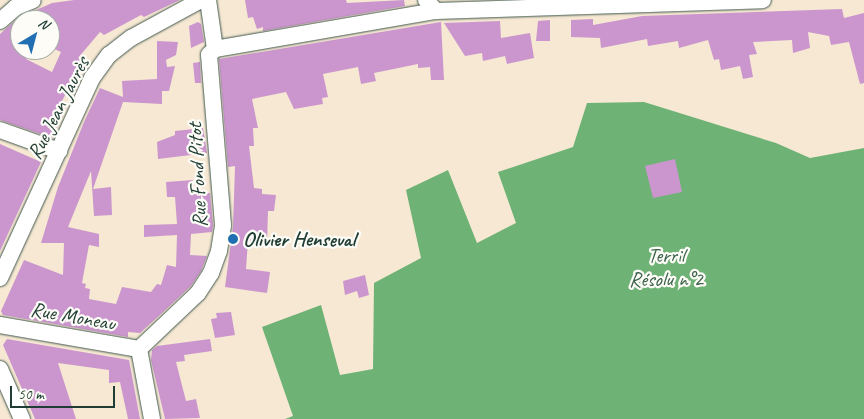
<!DOCTYPE html>
<meta charset="utf-8">
<style>
body{margin:0}
#map{position:relative;width:864px;height:419px;overflow:hidden;background:#f6e8d3;font-family:Caveat,sans-serif}
div>[style]{position:absolute}
.forest>*{inset:0;background:#6eb276}
.building>*{inset:0;background:#cb96ce}
.roads{filter:drop-shadow(0 0 1px #3f574c) drop-shadow(0 0 1px #3f574c)}
.minor>*{height:16px;margin:-8px;padding:0 8px;transform-origin:8px;border-radius:8px;background:#fff}
.dots>*{width:14px;height:14px;translate:-50% -50%;box-sizing:border-box;border:2px solid #fdfcf7;border-radius:50%}
span{translate:-50% -50%;white-space:nowrap;text-align:center;line-height:1.15;-webkit-text-stroke:4.5px #fdfcf7;paint-order:stroke}
.street-label{font-size:21px;color:#1f3d34}
.poi-label{font-size:21px;color:#1f3d34;font-weight:700}
.left{translate:0 -50%;text-align:left}
.park-label{font-size:21px;color:#3a624a}
.north{position:absolute;left:10px;top:10px;width:50px;height:50px;box-sizing:border-box;background:#fdfcf7;border:1px solid #a4b0a9;border-radius:50%;rotate:37deg;font-size:14px;font-weight:700;line-height:20px;text-align:center;color:#1f3d34}
.north::after{content:'';display:block;margin:auto;width:18px;height:22px;background:#1f6fb2;clip-path:polygon(50% 0,100% 100%,50% 72%,0 100%)}
.scale{position:absolute;left:10px;top:386px;width:105px;height:22px;box-sizing:border-box;border:2px solid #1f3d34;border-top:0;padding-left:6px;font-size:15px;line-height:18px;white-space:nowrap;color:#1f3d34;-webkit-text-stroke:4px #fdfcf7;paint-order:stroke}
</style>
<div id="map">
<div class="forest">
<div style="clip-path:polygon(644px 102px,776px 143px,810px 158px,864px 148px,864px 419px,285px 419px,293px 416px,262px 327px,321px 305px,340px 375px,373px 369px,374px 283px,421px 258px,406px 190px,448px 170px,477px 243px,516px 223px,498px 172px,573px 147px,587px 103px)"></div>
</div>
<div class="building">
<div style="clip-path:polygon(evenodd,74px 0,180px 0,144px 17px,141px 15px,104px 35px,100px 32px,78px 58px,83px 60px,62px 101px,67px 103px,52px 138px,0 120px,0 34px,18px 18px,52px 3px,74px 0,20px 20px,50px 20px,50px 47px,61px 52px,52px 72px,26px 59px,30px 50px,20px 50px,20px 20px)"></div>
<div style="clip-path:polygon(245px 0,346px 0,347px 3px,404px 0,405px 6px,263px 31px,263px 27px,257px 29px,253px 17px,248px 18px)"></div>
<div style="clip-path:polygon(842px 9px,844px 18px,864px 13px,864px 83px,860px 84px,849px 42px,831px 45px,829px 36px,808px 32px,810px 48px,793px 53px,792px 40px,753px 42px,757px 54px,749px 55px,753px 77px,743px 79px,740px 66px,721px 70px,719px 59px,714px 60px,708px 40px,679px 48px,678px 41px,648px 46px,647px 39px,601px 48px,600px 38px,571px 37px,571px 20px,593px 19px,593px 25px,642px 16px)"></div>
<div style="clip-path:polygon(550px 20px,550px 41px,536px 41px,538px 21px)"></div>
<div style="clip-path:polygon(500px 21px,501px 38px,530px 33px,534px 58px,507px 64px,505px 56px,483px 61px,482px 53px,465px 56px,444px 23px)"></div>
<div style="clip-path:polygon(198px 22px,201px 24px,204px 42px,191px 48px,189px 26px)"></div>
<div style="clip-path:polygon(441px 22px,444px 80px,431px 80px,430px 67px,418px 68px,418px 64px,374px 73px,376px 81px,361px 84px,358px 67px,323px 74px,328px 97px,322px 98px,323px 104px,294px 109px,286px 92px,252px 99px,258px 128px,253px 128px,254px 146px,249px 146px,254px 188px,262px 189px,262px 194px,276px 195px,274px 211px,268px 211px,267px 243px,248px 241px,246px 269px,270px 272px,267px 293px,225px 287px,233px 227px,235px 166px,228px 167px,219px 59px)"></div>
<div style="clip-path:polygon(157px 41px,178px 42px,176px 55px,166px 60px,167px 67px,175px 66px,169px 91px,162px 91px,162px 104px,123px 102px,93px 189px,111px 187px,112px 215px,94px 216px,91px 171px,68px 227px,99px 234px,99px 247px,89px 245px,82px 283px,86px 284px,85px 288px,90px 289px,89px 299px,116px 304px,122px 287px,151px 292px,157px 284px,161px 285px,167px 265px,176px 267px,177px 235px,144px 237px,144px 225px,177px 224px,175px 197px,167px 197px,166px 182px,193px 180px,194px 194px,210px 193px,213px 225px,212px 232px,191px 234px,190px 255px,207px 256px,201px 271px,191px 286px,161px 314px,140px 333px,128px 332px,128px 337px,3px 315px,1px 311px,24px 260px,63px 275px,64px 243px,41px 243px,58px 187px,84px 122px,100px 88px,123px 97px,122px 81px,157px 79px)"></div>
<div style="clip-path:polygon(200px 62px,201px 83px,195px 83px,193px 63px)"></div>
<div style="clip-path:polygon(203px 128px,207px 153px,158px 159px,157px 142px,175px 135px,175px 131px)"></div>
<div style="clip-path:polygon(0 144px,41px 162px,0 251px)"></div>
<div style="clip-path:polygon(675px 159px,682px 192px,653px 198px,645px 166px)"></div>
<div style="clip-path:polygon(365px 275px,369px 295px,359px 298px,357px 291px,345px 295px,343px 281px)"></div>
<div style="clip-path:polygon(231px 312px,235px 335px,215px 338px,211px 319px,217px 318px,216px 313px)"></div>
<div style="clip-path:polygon(7px 339px,129px 360px,140px 419px,128px 419px,120px 382px,109px 383px,109px 370px,58px 363px,76px 419px,35px 419px,3px 345px)"></div>
<div style="clip-path:polygon(210px 339px,212px 351px,184px 355px,185px 361px,176px 362px,186px 401px,196px 399px,200px 418px,165px 419px,151px 360px,152px 350px,157px 346px)"></div>
</div>
<div class="roads">
<div class="minor">
<div style="left:208px;top:0;width:49px;rotate:81.9deg"></div>
<div style="left:426px;top:0;width:15px;rotate:48deg"></div>
<div style="left:436px;top:11px;width:327px;rotate:-1.9deg"></div>
<div style="left:0;top:21px;width:21px;rotate:-41deg"></div>
<div style="left:16px;top:7px;width:18px;rotate:-22deg"></div>
<div style="left:215px;top:49px;width:224px;rotate:-9.8deg"></div>
<div style="left:0;top:130px;width:63px;rotate:19.6deg"></div>
<div style="left:0;top:278px;width:220px;rotate:-65.3deg"></div>
<div style="left:92px;top:78px;width:29px;rotate:-54deg"></div>
<div style="left:109px;top:55px;width:28px;rotate:-38deg"></div>
<div style="left:131px;top:38px;width:80px;rotate:-28.5deg"></div>
<div style="left:0;top:325px;width:141px;rotate:9.8deg"></div>
<div style="left:0;top:369px;width:55px;rotate:66.3deg"></div>
<div style="left:152px;top:419px;width:71px;rotate:-100.5deg"></div>
<div style="left:139px;top:349px;width:81px;rotate:-43.5deg"></div>
<div style="left:198px;top:293px;width:24px;rotate:-57deg"></div>
<div style="left:211px;top:273px;width:23px;rotate:-70deg"></div>
<div style="left:219px;top:251px;width:26px;rotate:-81deg"></div>
<div style="left:223px;top:225px;width:171px;rotate:-94.7deg"></div>
<div style="left:209px;top:55px;width:8px;rotate:-45deg"></div>
</div>
</div>
<div class="dots">
<div style="left:233px;top:239px;background:#1f6fb2"></div>
</div>
<div class="street-label">
<span style="left:58px;top:108px;rotate:-63deg">Rue Jean Jaurès</span>
<span style="left:197px;top:175px;rotate:-93deg">Rue Fond Pitot</span>
<span style="left:73px;top:316px;rotate:10deg">Rue Moneau</span>
</div>
<div class="poi-label">
<span class="left" style="left:243px;top:239px">Olivier Henseval</span>
</div>
<div class="park-label">
<span style="left:666px;top:267px">Terril<br>Résolu n°2</span>
</div>
<div class="north">N</div>
<div class="scale">50 m</div>
</div>
